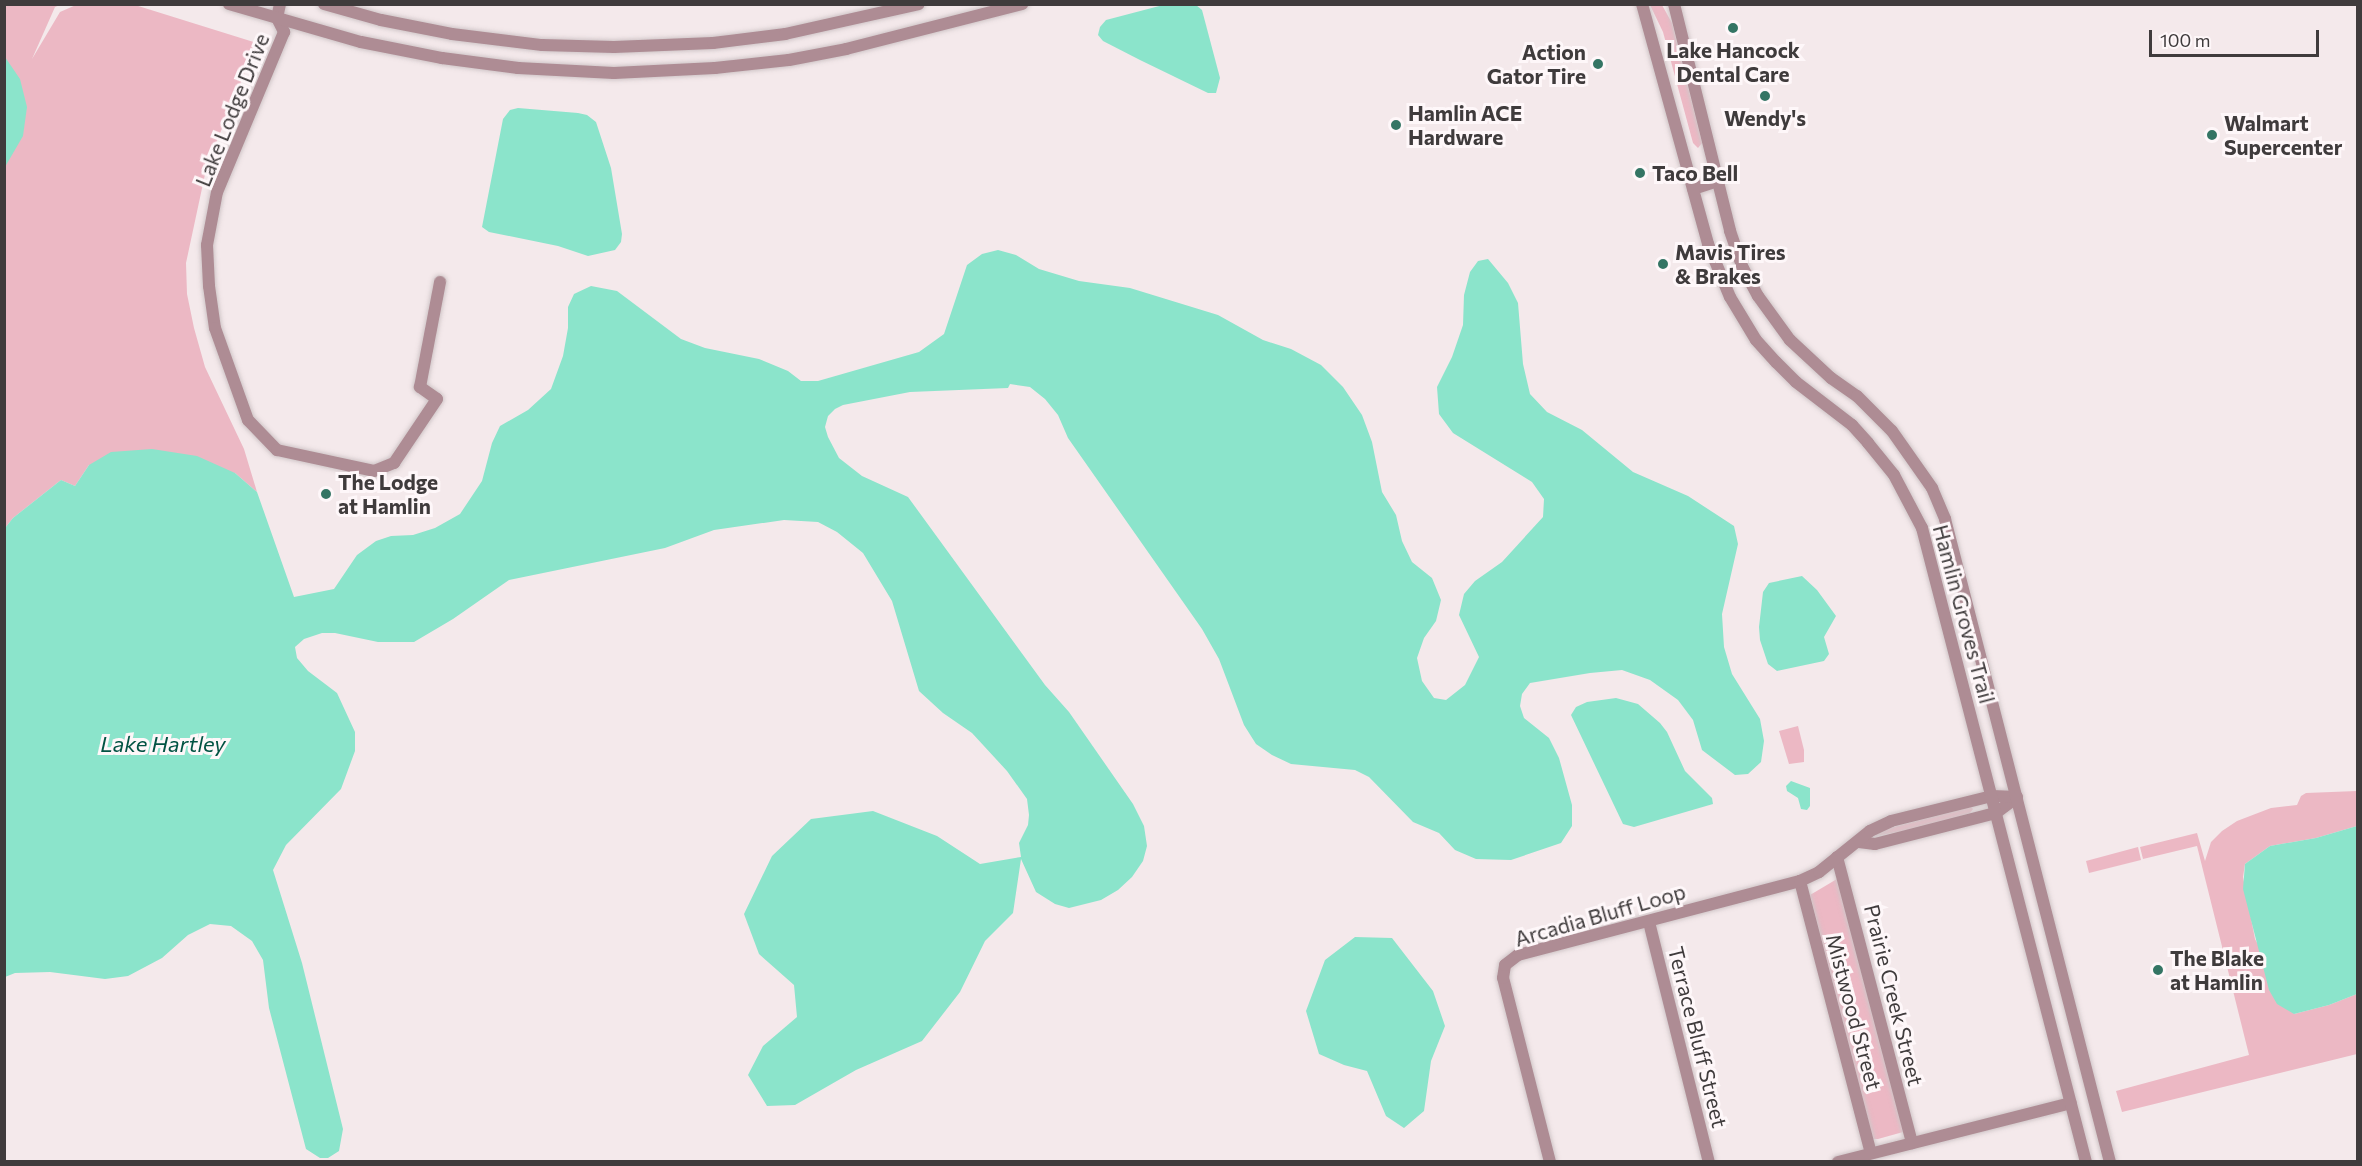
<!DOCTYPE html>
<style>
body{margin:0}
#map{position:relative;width:2362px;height:1166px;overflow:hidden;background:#f4e9eb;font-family:Commissioner,sans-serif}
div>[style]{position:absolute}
.green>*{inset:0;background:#ecb8c4}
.water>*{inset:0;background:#8be4cb}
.roads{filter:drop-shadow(0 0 2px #d0c6c8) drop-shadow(0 0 2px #d0c6c8)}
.minor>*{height:12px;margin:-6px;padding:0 6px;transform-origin:6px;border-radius:6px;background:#ae8c94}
.tertiary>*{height:12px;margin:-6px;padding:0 6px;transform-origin:6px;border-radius:6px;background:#ae8c94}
.dots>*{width:16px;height:16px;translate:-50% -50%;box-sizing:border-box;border:3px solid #fef7f9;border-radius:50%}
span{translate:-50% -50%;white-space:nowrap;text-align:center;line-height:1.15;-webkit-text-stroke:6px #fef7f9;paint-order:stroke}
.poi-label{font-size:21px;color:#3f3b3c;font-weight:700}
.right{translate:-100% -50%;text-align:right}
.left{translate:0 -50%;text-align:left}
.street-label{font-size:21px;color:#3f3b3c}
.water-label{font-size:22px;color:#025343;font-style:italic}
.frame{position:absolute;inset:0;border:6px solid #3f3b3c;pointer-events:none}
.scale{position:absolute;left:2149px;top:30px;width:170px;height:27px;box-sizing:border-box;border:3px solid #3f3b3c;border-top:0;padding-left:8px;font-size:18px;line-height:21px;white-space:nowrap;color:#3f3b3c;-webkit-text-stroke:4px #fef7f9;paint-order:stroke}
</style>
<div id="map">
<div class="green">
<div style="clip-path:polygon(5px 5px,60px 5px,55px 7px,32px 59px,60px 12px,76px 5px,135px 5px,257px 43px,207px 165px,186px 263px,187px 294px,194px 328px,205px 367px,244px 449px,257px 492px,235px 473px,89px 465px,75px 486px,61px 480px,13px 518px,5px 528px)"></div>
<div style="clip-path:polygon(1650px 5px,1662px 5px,1672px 23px,1702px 143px,1698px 148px,1693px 143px,1663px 32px)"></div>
<div style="clip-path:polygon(1798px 726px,1804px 750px,1804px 762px,1789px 764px,1779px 731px)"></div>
<div style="clip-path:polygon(2357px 791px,2357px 826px,2316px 838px,2270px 846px,2245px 864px,2243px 877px,2255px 939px,2294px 1014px,2329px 1005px,2357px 994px,2357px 1054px,2122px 1112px,2116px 1091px,2249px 1055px,2197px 846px,2143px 859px,2140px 847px,2197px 833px,2205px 861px,2211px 842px,2222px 831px,2237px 821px,2271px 808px,2297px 805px,2301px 796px,2306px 793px)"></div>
<div style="clip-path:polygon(1971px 807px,1973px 809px,1970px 813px,1929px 826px,1876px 836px,1876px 833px,1886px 829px)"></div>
<div style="clip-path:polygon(2138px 847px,2141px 860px,2089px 873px,2086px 861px)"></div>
<div style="clip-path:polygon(1837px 879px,1902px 1127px,1903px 1132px,1878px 1139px,1873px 1139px,1810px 895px)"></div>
</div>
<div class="water">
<div style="clip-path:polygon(1167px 4px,1196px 5px,1202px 10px,1220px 78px,1216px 93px,1208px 93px,1140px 60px,1103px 41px,1098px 35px,1100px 27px,1106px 20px)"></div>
<div style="clip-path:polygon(5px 57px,20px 79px,27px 107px,23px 136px,5px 167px)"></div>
<div style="clip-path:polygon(518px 108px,578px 113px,587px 115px,596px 122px,611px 168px,622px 234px,621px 242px,615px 250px,588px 256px,558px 246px,489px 232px,482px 227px,503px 119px,510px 110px)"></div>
<div style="clip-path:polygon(998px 250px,1016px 255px,1039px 269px,1079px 281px,1130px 288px,1218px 315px,1263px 340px,1291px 349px,1321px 365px,1343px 387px,1362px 415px,1372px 442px,1382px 492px,1396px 515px,1402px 541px,1412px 562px,1432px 578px,1441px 600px,1436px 621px,1424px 638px,1417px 658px,1422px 681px,1434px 698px,1446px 700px,1465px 685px,1479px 657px,1459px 615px,1464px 594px,1475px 581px,1502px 562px,1543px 517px,1544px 499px,1532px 482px,1453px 433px,1439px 414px,1437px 387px,1452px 357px,1463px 325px,1464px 295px,1470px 272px,1478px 261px,1488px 259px,1508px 283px,1518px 303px,1523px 364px,1530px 394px,1547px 412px,1582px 430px,1633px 472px,1688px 496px,1734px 526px,1738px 544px,1722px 614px,1724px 647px,1732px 674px,1760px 719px,1764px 741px,1761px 762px,1748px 774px,1735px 775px,1702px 750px,1693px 720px,1678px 700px,1650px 680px,1622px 670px,1590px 673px,1530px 683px,1522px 694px,1520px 706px,1524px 718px,1549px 738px,1559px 758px,1572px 805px,1572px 826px,1561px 843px,1511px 860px,1476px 859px,1455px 850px,1439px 833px,1413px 822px,1369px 777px,1355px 770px,1291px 764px,1272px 755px,1256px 744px,1244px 725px,1219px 659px,1202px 629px,1068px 438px,1058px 415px,1045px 399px,1030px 387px,1010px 384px,1008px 388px,910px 392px,843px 405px,835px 409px,828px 416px,825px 427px,828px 437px,839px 458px,862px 476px,908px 497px,1045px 685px,1069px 712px,1133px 804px,1144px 826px,1147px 846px,1143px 861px,1132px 877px,1118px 890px,1101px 900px,1069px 908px,1055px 904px,1036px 892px,1021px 859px,1013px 913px,985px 941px,960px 992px,922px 1041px,856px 1070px,795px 1105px,767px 1106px,748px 1075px,763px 1046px,797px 1017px,794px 985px,759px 954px,744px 914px,772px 856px,811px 819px,873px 811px,937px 836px,980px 864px,1021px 857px,1019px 843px,1028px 825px,1029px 815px,1027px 799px,1007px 771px,972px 733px,943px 713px,919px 691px,892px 601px,863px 553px,837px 532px,818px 522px,784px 520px,714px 530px,665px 548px,509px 580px,453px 619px,414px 642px,378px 642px,335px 633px,322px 633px,304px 639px,295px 647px,297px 658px,308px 671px,337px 693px,355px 732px,355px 751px,341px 789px,286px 845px,273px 870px,302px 963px,343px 1129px,339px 1151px,328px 1158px,320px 1158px,306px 1149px,269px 1008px,263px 960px,252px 941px,231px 926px,210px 924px,188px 935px,162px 958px,128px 976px,105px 979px,50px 972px,15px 973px,5px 977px,5px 528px,13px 518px,61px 480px,75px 486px,89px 465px,111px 452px,152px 449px,197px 456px,235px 473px,257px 492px,294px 597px,334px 589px,357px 555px,376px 541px,391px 536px,413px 535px,435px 528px,460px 514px,482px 481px,492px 443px,500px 426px,528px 410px,551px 389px,563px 356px,568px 328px,568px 307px,574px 294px,591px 286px,617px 291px,681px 339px,705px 348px,759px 359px,788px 371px,801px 381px,818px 381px,919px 352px,944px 334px,967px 265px,982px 254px)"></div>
<div style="clip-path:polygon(1802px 576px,1817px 590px,1836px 616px,1824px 637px,1829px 654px,1824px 661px,1777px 671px,1768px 664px,1760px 640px,1759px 627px,1763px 592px,1769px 583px)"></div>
<div style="clip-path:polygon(1616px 698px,1638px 704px,1660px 723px,1667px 732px,1685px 771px,1712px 798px,1713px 804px,1634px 827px,1623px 824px,1571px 715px,1576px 707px,1587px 702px)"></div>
<div style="clip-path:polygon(1791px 781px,1810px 788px,1810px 806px,1807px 810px,1801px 809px,1798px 798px,1787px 791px,1786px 786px)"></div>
<div style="clip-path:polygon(2357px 826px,2357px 994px,2329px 1005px,2294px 1014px,2277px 1004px,2269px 990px,2243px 889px,2245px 864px,2270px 846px,2316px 838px)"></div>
<div style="clip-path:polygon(1355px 937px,1392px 938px,1433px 991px,1445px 1026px,1431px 1061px,1424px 1111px,1404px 1128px,1386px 1116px,1367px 1071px,1344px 1065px,1319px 1054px,1306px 1011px,1325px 960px)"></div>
</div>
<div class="roads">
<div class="minor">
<div style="left:280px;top:4px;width:14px;rotate:102deg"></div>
<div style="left:277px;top:18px;width:16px;rotate:63deg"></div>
<div style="left:284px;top:32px;width:173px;rotate:112.7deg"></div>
<div style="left:217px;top:192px;width:54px;rotate:100.7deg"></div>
<div style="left:207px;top:245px;width:41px;rotate:87.2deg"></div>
<div style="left:209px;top:286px;width:42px;rotate:81.9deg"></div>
<div style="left:215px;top:328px;width:98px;rotate:70.3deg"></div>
<div style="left:248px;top:420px;width:42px;rotate:46deg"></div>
<div style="left:277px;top:450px;width:99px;rotate:12.2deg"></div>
<div style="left:374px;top:471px;width:22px;rotate:-22deg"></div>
<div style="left:394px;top:463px;width:77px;rotate:-56.1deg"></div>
<div style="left:437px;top:399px;width:21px;rotate:-145deg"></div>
<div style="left:420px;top:387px;width:107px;rotate:-79.2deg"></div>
<div style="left:1693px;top:189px;width:26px;rotate:-18deg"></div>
<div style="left:1859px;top:842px;width:16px;rotate:7deg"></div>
<div style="left:1875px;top:844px;width:125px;rotate:-14.4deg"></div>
<div style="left:1996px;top:813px;width:26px;rotate:-37deg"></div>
<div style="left:1837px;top:857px;width:296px;rotate:75.3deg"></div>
<div style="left:1800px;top:881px;width:281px;rotate:75.4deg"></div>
<div style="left:1649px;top:922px;width:247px;rotate:76deg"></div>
<div style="left:1550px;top:1162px;width:190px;rotate:-104.3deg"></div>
<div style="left:1503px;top:978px;width:13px;rotate:-81deg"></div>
<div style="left:1505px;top:965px;width:16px;rotate:-38deg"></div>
<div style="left:1518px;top:955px;width:292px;rotate:-14.7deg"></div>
<div style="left:1800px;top:881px;width:21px;rotate:-25deg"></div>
<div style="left:1819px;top:872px;width:65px;rotate:-38.8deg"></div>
<div style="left:1870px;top:831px;width:23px;rotate:-25deg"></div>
<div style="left:1891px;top:821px;width:104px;rotate:-13.9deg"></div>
<div style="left:1992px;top:796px;width:25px;rotate:2deg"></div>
<div style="left:1838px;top:1162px;width:240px;rotate:-14.2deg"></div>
</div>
<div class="tertiary">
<div style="left:229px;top:4px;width:137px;rotate:16.1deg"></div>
<div style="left:361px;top:42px;width:83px;rotate:11.2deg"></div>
<div style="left:442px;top:58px;width:77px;rotate:7.5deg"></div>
<div style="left:518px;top:68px;width:96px;rotate:3deg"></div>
<div style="left:614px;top:73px;width:101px;rotate:-2.8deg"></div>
<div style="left:715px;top:68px;width:74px;rotate:-6.2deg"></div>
<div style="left:789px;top:60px;width:58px;rotate:-10.9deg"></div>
<div style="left:846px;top:49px;width:182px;rotate:-14.3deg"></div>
<div style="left:324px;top:4px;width:59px;rotate:15.7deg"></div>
<div style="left:381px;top:20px;width:72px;rotate:11.2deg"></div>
<div style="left:452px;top:34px;width:91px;rotate:7deg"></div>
<div style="left:542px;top:45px;width:72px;rotate:1.6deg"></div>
<div style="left:614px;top:47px;width:99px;rotate:-2.3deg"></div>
<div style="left:713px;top:43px;width:73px;rotate:-7.1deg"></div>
<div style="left:785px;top:34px;width:137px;rotate:-12.6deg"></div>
<div style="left:1642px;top:4px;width:249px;rotate:74.6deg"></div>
<div style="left:1708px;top:244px;width:57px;rotate:67.5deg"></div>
<div style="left:1730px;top:297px;width:50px;rotate:58.8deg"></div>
<div style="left:1756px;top:340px;width:30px;rotate:48deg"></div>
<div style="left:1776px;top:362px;width:28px;rotate:45deg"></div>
<div style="left:1796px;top:382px;width:71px;rotate:37.5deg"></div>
<div style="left:1852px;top:425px;width:24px;rotate:48deg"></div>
<div style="left:1868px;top:443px;width:41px;rotate:50.9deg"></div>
<div style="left:1894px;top:475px;width:60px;rotate:62.2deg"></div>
<div style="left:1922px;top:528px;width:655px;rotate:75.5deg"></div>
<div style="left:1674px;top:4px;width:234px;rotate:76.1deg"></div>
<div style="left:1730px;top:231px;width:39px;rotate:71deg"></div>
<div style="left:1743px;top:268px;width:32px;rotate:62deg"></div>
<div style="left:1758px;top:296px;width:54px;rotate:54deg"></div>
<div style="left:1790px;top:340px;width:56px;rotate:42.8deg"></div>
<div style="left:1831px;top:378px;width:32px;rotate:35deg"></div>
<div style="left:1857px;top:396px;width:49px;rotate:45deg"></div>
<div style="left:1892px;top:431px;width:70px;rotate:54.9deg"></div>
<div style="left:1932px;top:488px;width:34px;rotate:67deg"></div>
<div style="left:1945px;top:519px;width:664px;rotate:75.61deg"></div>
</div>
</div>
<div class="dots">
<div style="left:1733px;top:28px;background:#347564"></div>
<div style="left:1598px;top:64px;background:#347564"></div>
<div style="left:1765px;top:96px;background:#347564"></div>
<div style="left:1396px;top:125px;background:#347564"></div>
<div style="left:2212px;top:135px;background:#347564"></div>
<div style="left:1640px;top:173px;background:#347564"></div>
<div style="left:1663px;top:264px;background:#347564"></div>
<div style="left:326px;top:494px;background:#347564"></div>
<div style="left:2158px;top:970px;background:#347564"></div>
</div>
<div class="poi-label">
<span style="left:1733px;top:62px">Lake Hancock<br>Dental Care</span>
<span class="right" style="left:1586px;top:64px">Action<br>Gator Tire</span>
<span class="left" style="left:1408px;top:125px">Hamlin ACE<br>Hardware</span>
<span style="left:1765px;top:118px">Wendy's</span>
<span class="left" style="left:2224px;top:135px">Walmart<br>Supercenter</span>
<span class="left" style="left:1652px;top:173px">Taco Bell</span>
<span class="left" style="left:1675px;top:264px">Mavis Tires<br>&amp; Brakes</span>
<span class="left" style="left:338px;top:494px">The Lodge<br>at Hamlin</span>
<span class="left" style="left:2170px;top:970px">The Blake<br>at Hamlin</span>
</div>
<div class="street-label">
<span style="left:232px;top:110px;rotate:-68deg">Lake Lodge Drive</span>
<span style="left:1964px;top:614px;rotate:75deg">Hamlin Groves Trail</span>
<span style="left:1600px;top:915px;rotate:-16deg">Arcadia Bluff Loop</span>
<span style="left:1894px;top:995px;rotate:76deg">Prairie Creek Street</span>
<span style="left:1854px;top:1012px;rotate:75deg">Mistwood Street</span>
<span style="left:1698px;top:1037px;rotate:76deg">Terrace Bluff Street</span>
</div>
<div class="water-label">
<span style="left:163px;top:744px">Lake Hartley</span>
</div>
<div class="frame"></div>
<div class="scale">100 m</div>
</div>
